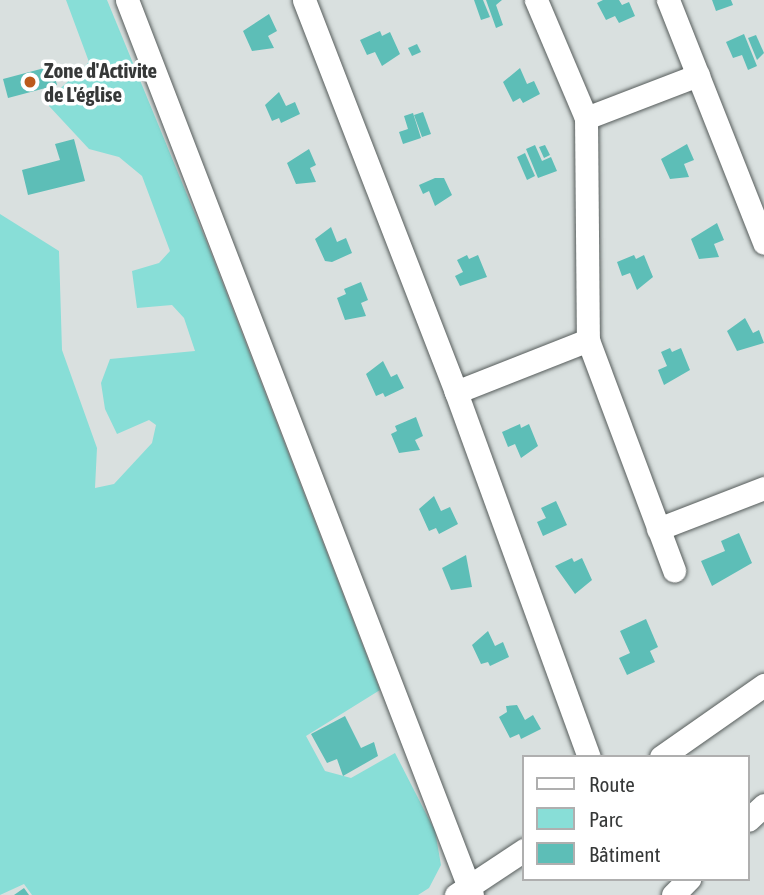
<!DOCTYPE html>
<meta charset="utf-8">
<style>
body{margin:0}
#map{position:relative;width:764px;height:895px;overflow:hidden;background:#d9e0df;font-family:"Asap Condensed",sans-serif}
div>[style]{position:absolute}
.green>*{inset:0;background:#88ded7}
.building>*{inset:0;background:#5dbeb7}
.roads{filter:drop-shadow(0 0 2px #565c5b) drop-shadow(0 0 2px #565c5b)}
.minor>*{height:23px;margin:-11.5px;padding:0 11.5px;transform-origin:11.5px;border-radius:11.5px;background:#fff}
.dots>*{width:19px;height:19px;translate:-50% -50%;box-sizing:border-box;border:4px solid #fff;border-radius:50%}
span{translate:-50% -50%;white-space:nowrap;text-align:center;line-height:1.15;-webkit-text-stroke:7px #fff;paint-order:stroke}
.poi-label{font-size:21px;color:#363838;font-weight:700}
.left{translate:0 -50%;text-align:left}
.legend{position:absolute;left:522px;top:755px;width:228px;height:126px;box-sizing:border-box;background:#fff;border:2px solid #afafaf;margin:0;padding:9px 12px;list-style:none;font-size:21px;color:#363838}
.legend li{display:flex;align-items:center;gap:14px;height:35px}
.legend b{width:35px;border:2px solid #afafaf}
</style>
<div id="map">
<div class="green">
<div style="clip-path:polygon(66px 0,107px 0,209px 248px,380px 690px,306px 736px,325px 771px,351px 778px,395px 753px,435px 831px,441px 865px,429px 888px,418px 895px,32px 895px,24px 884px,0 895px,0 214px,59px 251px,62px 350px,97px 448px,95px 488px,114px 484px,152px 443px,156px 425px,149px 420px,117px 434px,105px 409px,101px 383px,110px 359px,195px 351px,184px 318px,172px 305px,137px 308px,132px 271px,159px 263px,170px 251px,142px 176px,119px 157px,89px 149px,49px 106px,50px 98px,89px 62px)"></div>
</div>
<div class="building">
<div style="clip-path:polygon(474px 0,483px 0,490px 17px,481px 20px)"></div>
<div style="clip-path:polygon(486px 0,502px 0,496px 5px,503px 25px,496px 28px)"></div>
<div style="clip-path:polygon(603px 0,619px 0,622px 5px,629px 2px,635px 16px,619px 23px,615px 16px,606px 20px,597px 3px)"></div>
<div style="clip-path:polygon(712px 0,731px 0,733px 5px,716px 11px)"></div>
<div style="clip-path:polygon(269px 14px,277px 31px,268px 36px,274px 48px,252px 51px,243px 31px)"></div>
<div style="clip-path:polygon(380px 31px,382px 36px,390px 32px,400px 54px,382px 66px,375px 52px,367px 55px,360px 40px)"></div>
<div style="clip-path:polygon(744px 34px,757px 66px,748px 70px,742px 55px,733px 58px,726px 42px)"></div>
<div style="clip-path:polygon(756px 35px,764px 53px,757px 60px,748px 38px)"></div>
<div style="clip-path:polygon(417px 44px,421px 52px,412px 56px,408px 48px)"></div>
<div style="clip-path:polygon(52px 66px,57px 85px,8px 98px,3px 79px)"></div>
<div style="clip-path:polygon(520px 68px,527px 84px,534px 81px,540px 94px,523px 103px,520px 98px,513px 102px,503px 82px)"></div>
<div style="clip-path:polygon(279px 92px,286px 106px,295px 102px,300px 114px,281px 123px,279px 118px,272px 121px,265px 105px)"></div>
<div style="clip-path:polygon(423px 112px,431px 134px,422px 137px,414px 115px)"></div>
<div style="clip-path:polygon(413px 113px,421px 138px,403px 144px,399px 132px,408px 129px,404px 116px)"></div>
<div style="clip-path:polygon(74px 139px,85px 181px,28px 195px,22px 170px,60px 160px,55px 144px)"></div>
<div style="clip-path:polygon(687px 144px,694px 160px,684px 164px,689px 177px,670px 179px,661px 159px)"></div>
<div style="clip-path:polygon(535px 145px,542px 161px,551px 157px,557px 171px,538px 178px,526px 149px)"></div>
<div style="clip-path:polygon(545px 145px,550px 155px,544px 158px,539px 147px)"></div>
<div style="clip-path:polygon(309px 149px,316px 165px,310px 168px,316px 182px,296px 184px,287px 163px)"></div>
<div style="clip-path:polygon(525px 153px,535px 176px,527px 180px,517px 157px)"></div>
<div style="clip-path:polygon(435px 178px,444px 178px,452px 195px,435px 206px,429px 191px,423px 194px,419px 185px)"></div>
<div style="clip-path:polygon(717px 223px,724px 240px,714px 244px,719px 257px,699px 259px,691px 239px)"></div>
<div style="clip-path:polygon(331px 227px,337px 242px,346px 238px,352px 253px,332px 262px,325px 261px,315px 239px)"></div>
<div style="clip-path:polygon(467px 255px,469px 259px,478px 255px,487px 277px,460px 286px,455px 276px,463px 272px,457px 260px)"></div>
<div style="clip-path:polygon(634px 255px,636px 259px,644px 255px,653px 277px,637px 290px,630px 273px,622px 276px,617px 262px)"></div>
<div style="clip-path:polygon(361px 282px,368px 300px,361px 303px,366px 316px,345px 320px,337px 298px,346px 294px,344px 289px)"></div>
<div style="clip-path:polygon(745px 318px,753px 333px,759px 330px,764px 343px,737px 351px,727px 331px)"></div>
<div style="clip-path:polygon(670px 348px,672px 352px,681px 348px,690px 370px,664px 385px,658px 370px,667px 366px,661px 352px)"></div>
<div style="clip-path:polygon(383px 361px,391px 377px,397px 374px,404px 388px,385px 397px,383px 393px,376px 396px,366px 374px)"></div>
<div style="clip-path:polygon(416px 417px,423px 436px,415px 440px,420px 450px,399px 453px,391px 434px,397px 431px,395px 426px)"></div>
<div style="clip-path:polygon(520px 424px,521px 428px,529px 424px,538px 446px,521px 458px,515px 444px,508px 447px,502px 432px)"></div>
<div style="clip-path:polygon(434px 496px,441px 511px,450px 507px,458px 524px,439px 534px,436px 528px,429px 531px,419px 509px)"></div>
<div style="clip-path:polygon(556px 501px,567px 525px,543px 536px,537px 522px,546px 518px,541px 508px)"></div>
<div style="clip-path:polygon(739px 533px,752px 563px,712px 586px,701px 561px,725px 551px,721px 541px)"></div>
<div style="clip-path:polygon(466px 555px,472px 587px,451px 590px,442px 568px)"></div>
<div style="clip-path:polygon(572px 558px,574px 562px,582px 558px,592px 580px,575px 594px,555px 566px)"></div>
<div style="clip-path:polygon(646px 619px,658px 647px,650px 651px,655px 662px,627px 675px,619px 658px,630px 653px,620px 631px)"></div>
<div style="clip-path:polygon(488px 631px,495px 646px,503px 642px,509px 657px,490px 666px,488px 662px,481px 664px,472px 645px)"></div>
<div style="clip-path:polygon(517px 705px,525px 720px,533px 715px,541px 729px,521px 739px,519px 734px,510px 738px,499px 717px,507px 712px,506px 706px)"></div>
<div style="clip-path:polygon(345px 716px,361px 748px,374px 742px,378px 756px,343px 776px,337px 759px,327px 763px,311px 734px)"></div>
<div style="clip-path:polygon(24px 888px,29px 895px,14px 895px)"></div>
</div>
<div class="roads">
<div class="minor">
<div style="left:127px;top:0;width:959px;rotate:68.92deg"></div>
<div style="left:304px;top:0;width:420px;rotate:68.8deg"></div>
<div style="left:456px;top:392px;width:388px;rotate:70deg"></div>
<div style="left:536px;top:0;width:128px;rotate:67deg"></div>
<div style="left:586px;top:118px;width:222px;rotate:89.5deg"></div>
<div style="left:588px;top:340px;width:246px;rotate:69.5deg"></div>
<div style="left:668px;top:0;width:261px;rotate:68.4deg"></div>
<div style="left:586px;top:118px;width:120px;rotate:-21deg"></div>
<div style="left:456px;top:392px;width:142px;rotate:-21.5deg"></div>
<div style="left:658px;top:529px;width:114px;rotate:-21.1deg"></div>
<div style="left:661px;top:757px;width:126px;rotate:-35deg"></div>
<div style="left:748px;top:820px;width:22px;rotate:-43deg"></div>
<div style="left:456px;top:895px;width:82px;rotate:-33.5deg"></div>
<div style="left:673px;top:895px;width:23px;rotate:-45deg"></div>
</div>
</div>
<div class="dots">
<div style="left:30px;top:82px;background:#bb5a1c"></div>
</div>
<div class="poi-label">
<span class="left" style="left:44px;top:82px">Zone d'Activite<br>de L'église</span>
</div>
<ul class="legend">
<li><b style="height:9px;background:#fff"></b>Route</li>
<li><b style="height:19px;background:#88ded7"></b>Parc</li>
<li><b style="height:19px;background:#5dbeb7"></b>Bâtiment</li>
</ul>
</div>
